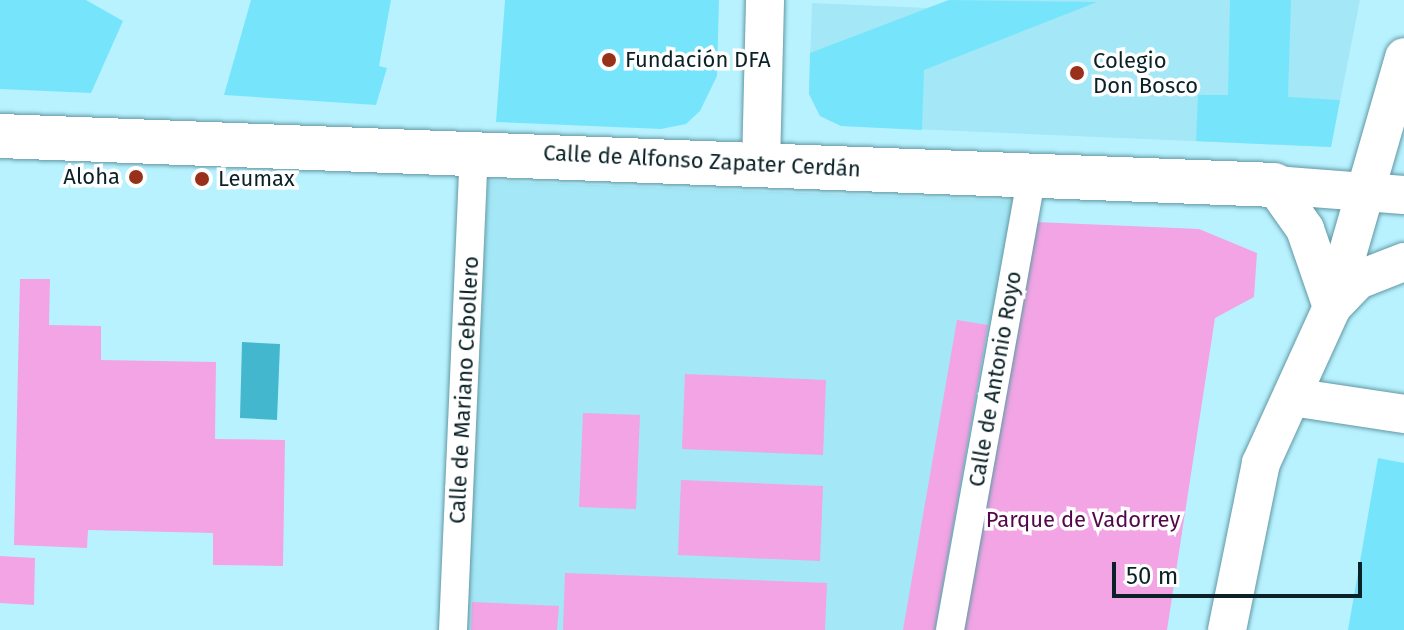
<!DOCTYPE html>
<meta charset="utf-8">
<style>
body{margin:0}
#map{position:relative;width:1404px;height:630px;overflow:hidden;background:#b9f2ff;font-family:"Fira Sans",sans-serif}
div>[style]{position:absolute}
.built>*{inset:0;background:#a4e7f6}
.green>*{inset:0;background:#f2a4e4}
.water>*{inset:0;background:#43b7cd}
.building>*{inset:0;background:#76e5fc}
.roads{filter:drop-shadow(0 0 2px #6198a4) drop-shadow(0 0 2px #6198a4)}
.pedestrian>*{height:28px;margin:-14px;padding:0 14px;transform-origin:14px;border-radius:14px;background:#fff}
.minor>*{height:38px;margin:-19px;padding:0 19px;transform-origin:19px;border-radius:19px;background:#fff}
.tertiary>*{height:44px;margin:-22px;padding:0 22px;transform-origin:22px;border-radius:22px;background:#fff}
.dots>*{width:22px;height:22px;translate:-50% -50%;box-sizing:border-box;border:4px solid #fff;border-radius:50%}
span{translate:-50% -50%;white-space:nowrap;text-align:center;line-height:1.15;-webkit-text-stroke:7px #fff;paint-order:stroke}
.poi-label{font-size:22px;color:#0a2227}
.left{translate:0 -50%;text-align:left}
.right{translate:-100% -50%;text-align:right}
.street-label{font-size:22px;color:#0a2227}
.park-label{font-size:22px;color:#53074b}
.scale{position:absolute;left:1112px;top:562px;width:250px;height:36px;box-sizing:border-box;border:4px solid #0a2227;border-top:0;padding-left:10px;font-size:24px;line-height:28px;white-space:nowrap;color:#0a2227;-webkit-text-stroke:6px #fff;paint-order:stroke}
</style>
<div id="map">
<div class="built">
<div style="clip-path:polygon(949px 0,1360px 0,1331px 147px,841px 126px,820px 116px,809px 94px,812px 3px,927px 8px)"></div>
<div style="clip-path:polygon(488px 181px,1015px 201px,940px 630px,467px 630px)"></div>
</div>
<div class="green">
<div style="clip-path:polygon(1036px 222px,1199px 229px,1257px 253px,1254px 297px,1215px 318px,1167px 630px,964px 630px)"></div>
<div style="clip-path:polygon(20px 279px,50px 279px,49px 325px,101px 326px,101px 360px,216px 362px,215px 439px,285px 440px,283px 566px,213px 565px,213px 533px,88px 530px,87px 548px,14px 545px)"></div>
<div style="clip-path:polygon(957px 320px,988px 325px,935px 630px,903px 630px)"></div>
<div style="clip-path:polygon(685px 374px,826px 380px,823px 455px,682px 449px)"></div>
<div style="clip-path:polygon(583px 413px,640px 415px,636px 509px,579px 507px)"></div>
<div style="clip-path:polygon(681px 480px,823px 486px,820px 561px,678px 555px)"></div>
<div style="clip-path:polygon(0 556px,35px 558px,34px 605px,0 603px)"></div>
<div style="clip-path:polygon(565px 573px,827px 583px,825px 630px,563px 630px)"></div>
<div style="clip-path:polygon(472px 602px,559px 606px,557px 630px,471px 630px)"></div>
</div>
<div class="water">
<div style="clip-path:polygon(242px 342px,280px 344px,277px 420px,240px 418px)"></div>
</div>
<div class="building">
<div style="clip-path:polygon(0 0,86px 0,123px 21px,91px 93px,0 89px)"></div>
<div style="clip-path:polygon(251px 0,391px 0,379px 66px,387px 68px,376px 105px,224px 95px)"></div>
<div style="clip-path:polygon(505px 0,719px 0,717px 76px,700px 111px,686px 124px,661px 129px,496px 122px)"></div>
<div style="clip-path:polygon(949px 0,1097px 2px,924px 70px,922px 130px,841px 126px,820px 116px,809px 94px,810px 53px)"></div>
<div style="clip-path:polygon(1230px 0,1291px 0,1288px 97px,1340px 100px,1331px 147px,1196px 141px,1198px 95px,1228px 95px)"></div>
<div style="clip-path:polygon(1378px 458px,1404px 463px,1404px 630px,1348px 630px)"></div>
</div>
<div class="roads">
<div class="pedestrian">
<div style="left:453px;top:630px;width:479px;rotate:-87.5deg"></div>
<div style="left:950px;top:630px;width:462px;rotate:-79.8deg"></div>
</div>
<div class="minor">
<div style="left:761px;top:165px;width:165px;rotate:-88.6deg"></div>
<div style="left:1274px;top:185px;width:54px;rotate:54.8deg"></div>
<div style="left:1305px;top:229px;width:83px;rotate:70.9deg"></div>
<div style="left:1274px;top:185px;width:130px;rotate:4.4deg"></div>
<div style="left:1332px;top:307px;width:37px;rotate:-46deg"></div>
<div style="left:1358px;top:280px;width:49px;rotate:-21.4deg"></div>
<div style="left:1292px;top:397px;width:113px;rotate:8.6deg"></div>
<div style="left:1227px;top:630px;width:170px;rotate:-78.5deg"></div>
<div style="left:1261px;top:463px;width:171px;rotate:-65.5deg"></div>
<div style="left:1332px;top:307px;width:260px;rotate:-73.9deg"></div>
</div>
<div class="tertiary">
<div style="left:0;top:136px;width:1275px;rotate:2.2deg"></div>
</div>
</div>
<div class="dots">
<div style="left:609px;top:60px;background:#98301a"></div>
<div style="left:1077px;top:73px;background:#98301a"></div>
<div style="left:136px;top:177px;background:#98301a"></div>
<div style="left:202px;top:179px;background:#98301a"></div>
</div>
<div class="poi-label">
<span class="left" style="left:625px;top:60px">Fundación DFA</span>
<span class="left" style="left:1093px;top:73px">Colegio<br>Don Bosco</span>
<span class="right" style="left:120px;top:177px">Aloha</span>
<span class="left" style="left:218px;top:179px">Leumax</span>
</div>
<div class="street-label">
<span style="left:702px;top:161px;rotate:3deg">Calle de Alfonso Zapater Cerdán</span>
<span style="left:995px;top:379px;rotate:-80deg">Calle de Antonio Royo</span>
<span style="left:464px;top:390px;rotate:-87deg">Calle de Mariano Cebollero</span>
</div>
<div class="park-label">
<span style="left:1083px;top:520px">Parque de Vadorrey</span>
</div>
<div class="scale">50 m</div>
</div>
